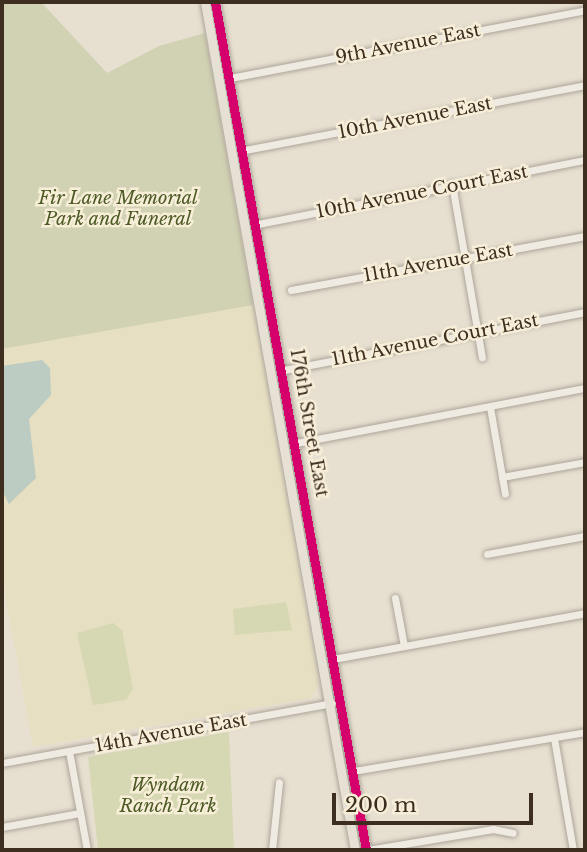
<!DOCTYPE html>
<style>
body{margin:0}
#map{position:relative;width:587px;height:852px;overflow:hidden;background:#e7e0d1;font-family:"Libre Baskerville",serif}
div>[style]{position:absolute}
.farmland>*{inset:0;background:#e6dfc2}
.green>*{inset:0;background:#d6d7b3}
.cemetery>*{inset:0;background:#d1d1b3}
.water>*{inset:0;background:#bcccc2}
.roads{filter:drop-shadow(0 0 2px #ada599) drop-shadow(0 0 2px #ada599)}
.minor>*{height:7px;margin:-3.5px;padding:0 3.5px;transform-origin:3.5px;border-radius:3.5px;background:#efebe3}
.major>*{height:9px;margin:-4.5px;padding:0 4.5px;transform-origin:4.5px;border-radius:4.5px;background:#e6e1d4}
.cycleway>*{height:9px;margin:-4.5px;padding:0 4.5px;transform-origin:4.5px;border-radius:4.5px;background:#d6006c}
span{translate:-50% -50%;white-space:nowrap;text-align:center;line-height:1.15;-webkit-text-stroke:5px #f7eed8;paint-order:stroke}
.street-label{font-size:18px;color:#3d2e20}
.park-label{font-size:18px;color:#4d5a26;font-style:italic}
.frame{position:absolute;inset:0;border:4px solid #3d2e20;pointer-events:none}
.scale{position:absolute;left:332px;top:793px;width:201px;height:32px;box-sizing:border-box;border:4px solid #3d2e20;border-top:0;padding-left:9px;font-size:21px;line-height:24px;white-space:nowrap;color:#3d2e20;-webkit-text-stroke:5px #f7eed8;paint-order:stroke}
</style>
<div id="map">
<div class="farmland">
<div style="clip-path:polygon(253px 305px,319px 684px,311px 698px,33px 747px,2px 578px,2px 349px)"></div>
</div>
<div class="green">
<div style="clip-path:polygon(286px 602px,292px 630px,235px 635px,233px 609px)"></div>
<div style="clip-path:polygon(113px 623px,122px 630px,133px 689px,126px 700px,93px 705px,77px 633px)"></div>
<div style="clip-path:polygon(229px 732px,234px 850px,98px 850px,88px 757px)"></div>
</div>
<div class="cemetery">
<div style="clip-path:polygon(2px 2px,41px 2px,107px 73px,159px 46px,205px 33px,253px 305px,2px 349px)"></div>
</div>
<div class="water">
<div style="clip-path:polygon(42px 360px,50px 368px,51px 395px,29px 419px,36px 478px,9px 504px,2px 490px,2px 366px)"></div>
</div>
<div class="roads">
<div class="minor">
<div style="left:230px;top:78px;width:361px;rotate:-10.8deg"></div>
<div style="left:245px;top:150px;width:346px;rotate:-10.8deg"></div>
<div style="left:452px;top:184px;width:176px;rotate:80.2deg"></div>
<div style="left:258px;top:224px;width:333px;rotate:-11.1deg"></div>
<div style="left:291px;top:290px;width:299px;rotate:-10.4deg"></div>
<div style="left:284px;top:370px;width:307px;rotate:-10.9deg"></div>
<div style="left:490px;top:407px;width:88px;rotate:80.2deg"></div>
<div style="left:296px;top:443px;width:294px;rotate:-10.8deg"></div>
<div style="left:502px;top:477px;width:84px;rotate:-10.2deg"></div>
<div style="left:487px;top:554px;width:100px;rotate:-10.4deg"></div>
<div style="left:395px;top:598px;width:49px;rotate:79.4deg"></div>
<div style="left:333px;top:659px;width:256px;rotate:-10.3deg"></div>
<div style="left:554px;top:738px;width:114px;rotate:80.4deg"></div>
<div style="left:69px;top:751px;width:101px;rotate:79.7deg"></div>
<div style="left:2px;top:763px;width:335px;rotate:-10.3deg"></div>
<div style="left:353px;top:771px;width:235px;rotate:-9.5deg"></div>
<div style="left:2px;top:827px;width:79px;rotate:-10.2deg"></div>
<div style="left:272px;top:850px;width:68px;rotate:-84.1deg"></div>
<div style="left:368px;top:850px;width:127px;rotate:-9.5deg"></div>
<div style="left:493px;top:829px;width:20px;rotate:11deg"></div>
</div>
<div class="major">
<div style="left:205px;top:2px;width:861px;rotate:79.97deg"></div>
<div style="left:215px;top:2px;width:861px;rotate:79.9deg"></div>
</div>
</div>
<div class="cycleway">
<div style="left:215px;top:2px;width:861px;rotate:79.9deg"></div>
</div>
<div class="street-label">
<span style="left:408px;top:44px;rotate:-11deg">9th Avenue East</span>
<span style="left:415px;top:118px;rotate:-11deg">10th Avenue East</span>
<span style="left:422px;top:192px;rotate:-11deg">10th Avenue Court East</span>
<span style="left:438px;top:263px;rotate:-10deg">11th Avenue East</span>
<span style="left:435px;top:340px;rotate:-11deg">11th Avenue Court East</span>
<span style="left:309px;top:423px;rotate:80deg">176th Street East</span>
<span style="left:171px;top:733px;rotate:-10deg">14th Avenue East</span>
</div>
<div class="park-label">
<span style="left:118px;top:209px">Fir Lane Memorial<br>Park and Funeral</span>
<span style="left:168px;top:796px">Wyndam<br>Ranch Park</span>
</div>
<div class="frame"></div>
<div class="scale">200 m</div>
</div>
